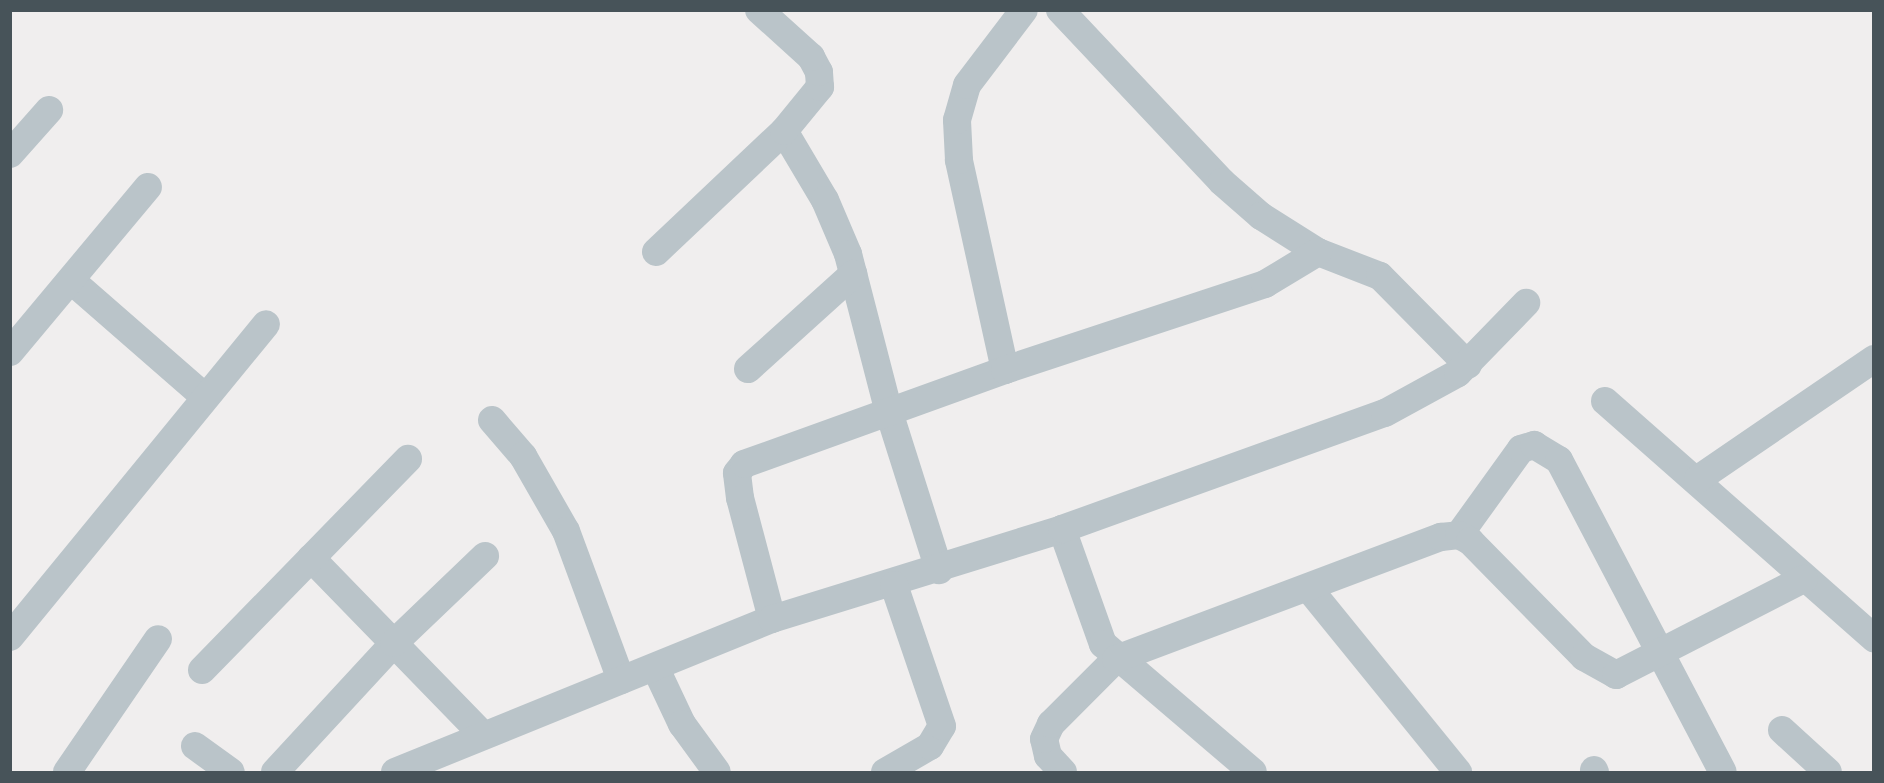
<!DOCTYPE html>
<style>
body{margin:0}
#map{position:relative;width:1884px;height:783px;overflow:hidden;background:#f0eeee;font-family:Inter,sans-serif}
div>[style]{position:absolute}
.minor>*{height:28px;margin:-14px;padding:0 14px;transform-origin:14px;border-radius:14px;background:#bac4c9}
span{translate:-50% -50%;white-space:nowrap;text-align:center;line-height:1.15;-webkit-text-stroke:5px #fff;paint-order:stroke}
.frame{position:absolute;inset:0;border:12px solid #475359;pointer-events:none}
</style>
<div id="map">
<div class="minor">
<div style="left:1060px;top:10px;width:236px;rotate:46.7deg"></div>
<div style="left:1222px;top:182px;width:52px;rotate:41.1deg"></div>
<div style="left:1261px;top:216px;width:67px;rotate:32.3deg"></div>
<div style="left:1318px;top:252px;width:66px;rotate:21.2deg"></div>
<div style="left:1380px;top:276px;width:125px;rotate:45.3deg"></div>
<div style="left:784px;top:131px;width:80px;rotate:59.3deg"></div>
<div style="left:825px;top:200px;width:59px;rotate:66.9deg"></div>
<div style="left:848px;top:254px;width:163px;rotate:75.5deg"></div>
<div style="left:889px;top:412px;width:166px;rotate:72.4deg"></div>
<div style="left:10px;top:154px;width:59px;rotate:-48.4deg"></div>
<div style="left:656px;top:252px;width:176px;rotate:-43.4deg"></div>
<div style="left:784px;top:131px;width:57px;rotate:-50.7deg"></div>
<div style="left:820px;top:87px;width:15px;rotate:-94deg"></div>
<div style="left:819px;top:72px;width:17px;rotate:-118deg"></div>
<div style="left:811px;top:57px;width:70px;rotate:-137.9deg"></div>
<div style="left:73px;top:282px;width:175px;rotate:41.1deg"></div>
<div style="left:10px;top:352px;width:215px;rotate:-50.1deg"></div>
<div style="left:748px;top:369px;width:142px;rotate:-42.1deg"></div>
<div style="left:1005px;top:370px;width:215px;rotate:-102.4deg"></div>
<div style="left:959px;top:160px;width:40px;rotate:-92.9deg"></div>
<div style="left:957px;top:120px;width:36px;rotate:-74deg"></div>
<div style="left:967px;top:85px;width:94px;rotate:-52.8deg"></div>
<div style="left:1605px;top:401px;width:359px;rotate:41.4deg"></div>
<div style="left:492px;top:420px;width:48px;rotate:49.3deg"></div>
<div style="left:523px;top:456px;width:86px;rotate:60.2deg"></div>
<div style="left:566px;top:531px;width:159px;rotate:69.7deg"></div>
<div style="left:1698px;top:479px;width:213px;rotate:-34.3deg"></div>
<div style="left:1062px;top:529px;width:122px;rotate:70.4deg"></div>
<div style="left:1103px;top:644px;width:197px;rotate:40.5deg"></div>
<div style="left:1459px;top:535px;width:106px;rotate:-54.2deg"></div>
<div style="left:1521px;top:449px;width:14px;rotate:-17deg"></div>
<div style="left:1534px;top:445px;width:29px;rotate:31deg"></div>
<div style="left:1559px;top:460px;width:352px;rotate:62.3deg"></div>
<div style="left:311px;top:558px;width:245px;rotate:45.8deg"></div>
<div style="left:1310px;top:590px;width:235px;rotate:50.9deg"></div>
<div style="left:772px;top:619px;width:125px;rotate:-104.8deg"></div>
<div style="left:740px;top:498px;width:25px;rotate:-97deg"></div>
<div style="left:737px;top:473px;width:11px;rotate:-52deg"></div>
<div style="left:744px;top:464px;width:277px;rotate:-19.8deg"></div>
<div style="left:1005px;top:370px;width:274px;rotate:-18.3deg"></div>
<div style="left:1265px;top:284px;width:62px;rotate:-31.1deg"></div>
<div style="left:10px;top:637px;width:404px;rotate:-50.7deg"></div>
<div style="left:656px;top:669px;width:61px;rotate:64.7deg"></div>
<div style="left:682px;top:724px;width:59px;rotate:53.9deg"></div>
<div style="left:202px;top:670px;width:295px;rotate:-45.7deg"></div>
<div style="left:1782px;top:730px;width:62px;rotate:42.4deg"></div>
<div style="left:195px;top:746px;width:44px;rotate:35.8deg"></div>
<div style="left:1594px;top:770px;width:2px;rotate:63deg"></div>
<div style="left:67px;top:772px;width:161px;rotate:-55.6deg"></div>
<div style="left:275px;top:772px;width:176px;rotate:-47.3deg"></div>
<div style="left:394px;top:643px;width:126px;rotate:-43.7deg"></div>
<div style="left:395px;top:772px;width:407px;rotate:-22.1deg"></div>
<div style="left:772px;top:619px;width:304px;rotate:-17.2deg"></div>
<div style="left:1062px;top:529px;width:343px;rotate:-19.8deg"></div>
<div style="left:1385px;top:413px;width:83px;rotate:-28.7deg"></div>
<div style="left:1458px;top:373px;width:98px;rotate:-45.8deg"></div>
<div style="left:885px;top:772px;width:52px;rotate:-30deg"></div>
<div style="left:930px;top:746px;width:23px;rotate:-59deg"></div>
<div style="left:942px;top:726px;width:149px;rotate:-108.8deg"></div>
<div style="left:1063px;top:772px;width:22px;rotate:-133deg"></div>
<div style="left:1048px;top:756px;width:17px;rotate:-103deg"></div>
<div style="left:1044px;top:739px;width:17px;rotate:-65deg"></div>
<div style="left:1051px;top:724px;width:92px;rotate:-45deg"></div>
<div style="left:1116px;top:659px;width:347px;rotate:-20.6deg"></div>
<div style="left:1441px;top:537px;width:18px;rotate:-6deg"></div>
<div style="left:1459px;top:535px;width:13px;rotate:29deg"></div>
<div style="left:1470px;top:541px;width:163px;rotate:45.5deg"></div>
<div style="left:1584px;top:657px;width:37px;rotate:29deg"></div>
<div style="left:1616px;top:675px;width:211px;rotate:-27.1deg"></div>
</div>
<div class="frame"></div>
</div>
